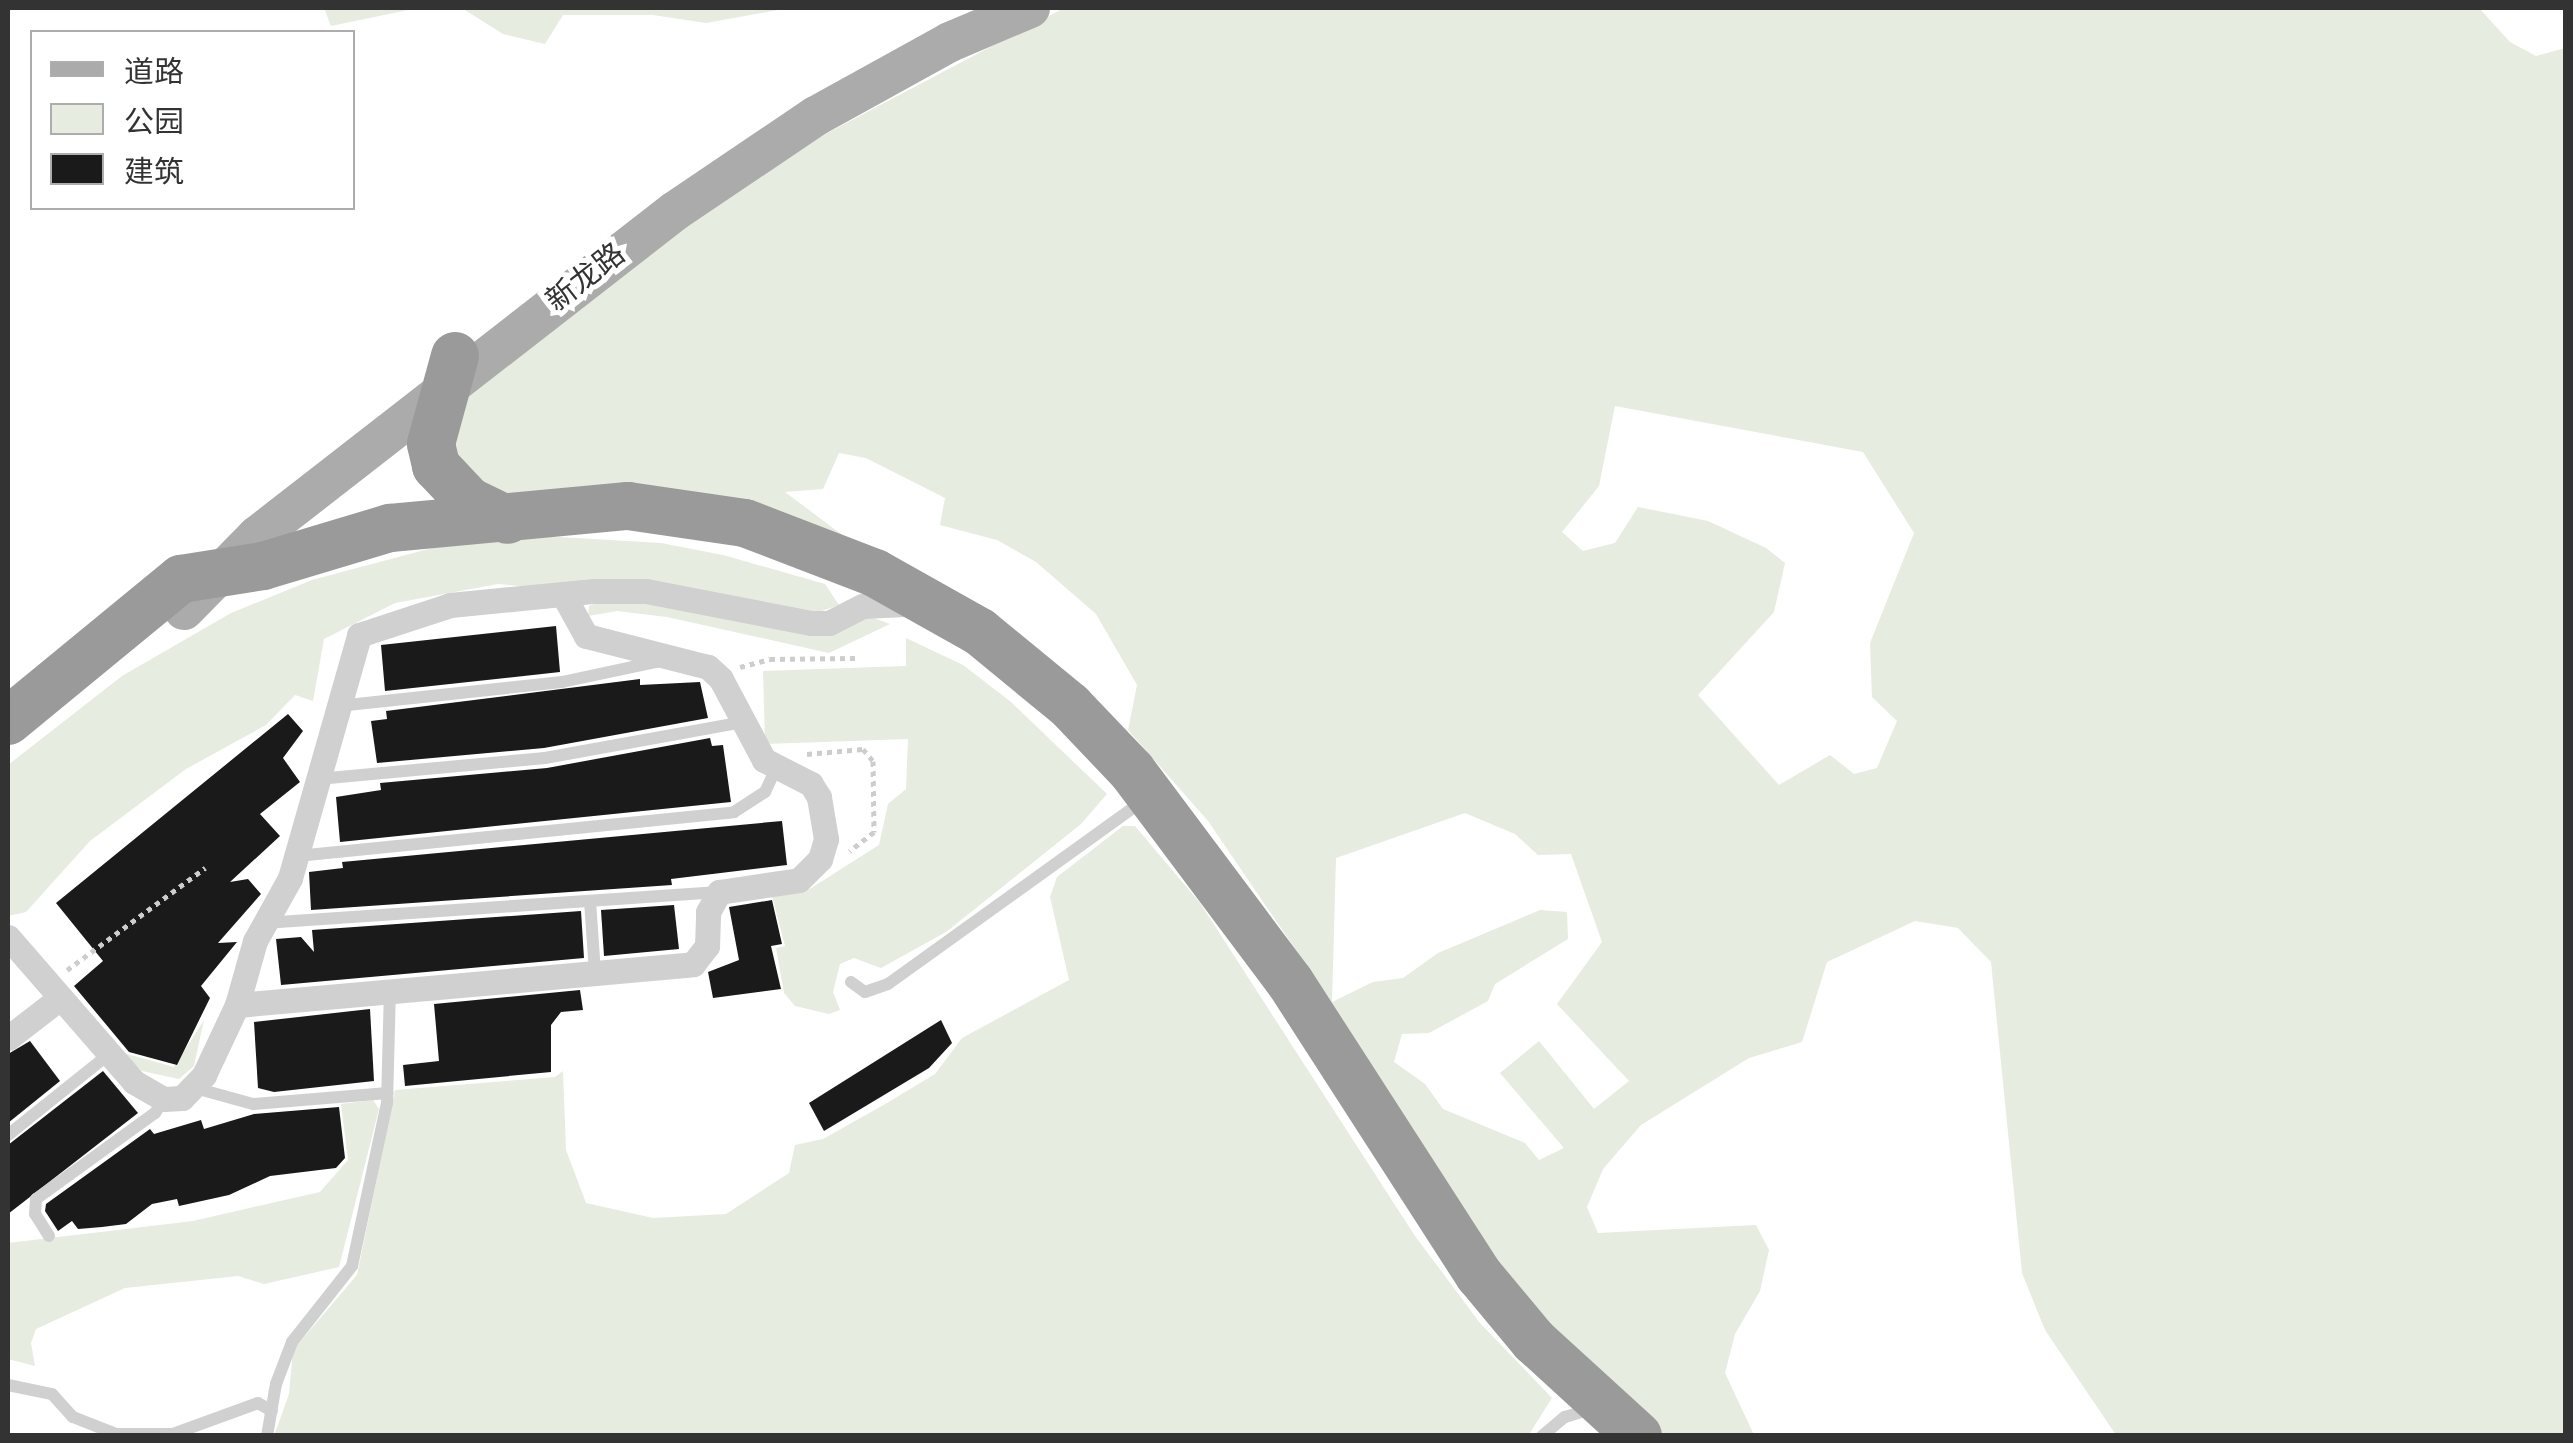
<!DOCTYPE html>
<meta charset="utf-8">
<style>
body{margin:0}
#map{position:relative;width:2573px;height:1443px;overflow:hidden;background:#fff;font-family:"Alegreya Sans","Noto Sans SC",sans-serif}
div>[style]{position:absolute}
.green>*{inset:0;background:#e6ecdf}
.building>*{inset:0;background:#1a1a1a}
.path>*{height:5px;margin-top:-2.5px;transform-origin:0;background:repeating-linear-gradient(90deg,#cdcdcd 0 5px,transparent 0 10px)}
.lane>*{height:12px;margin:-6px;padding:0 6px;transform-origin:6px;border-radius:6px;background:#d0d0d0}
.street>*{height:25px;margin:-12.5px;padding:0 12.5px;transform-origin:12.5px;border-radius:12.5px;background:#d0d0d0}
.primary>*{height:40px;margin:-20px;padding:0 20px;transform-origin:20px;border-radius:20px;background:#ababab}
.highway>*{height:48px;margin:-24px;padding:0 24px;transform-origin:24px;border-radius:24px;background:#9a9a9a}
span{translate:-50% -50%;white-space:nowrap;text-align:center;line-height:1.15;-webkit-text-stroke:10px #fff;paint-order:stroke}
.street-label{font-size:30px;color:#333}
.frame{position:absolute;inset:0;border:10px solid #333;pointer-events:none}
.legend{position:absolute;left:30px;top:30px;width:325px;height:180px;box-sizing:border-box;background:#fff;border:2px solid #adadad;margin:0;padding:12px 18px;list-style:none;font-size:30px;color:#333}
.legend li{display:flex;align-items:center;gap:20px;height:50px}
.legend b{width:50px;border:2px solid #adadad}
</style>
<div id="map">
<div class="green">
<div style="clip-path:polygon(324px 8px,789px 8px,706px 23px,653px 15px,563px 15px,545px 44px,503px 34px,465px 10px,408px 10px,331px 26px)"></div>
<div style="clip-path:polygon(evenodd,1064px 8px,2479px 8px,2510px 42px,2536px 56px,2565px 48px,2565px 1435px,2116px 1435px,2045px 1330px,2022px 1273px,1991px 962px,1958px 928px,1915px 921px,1827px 962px,1802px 1042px,1749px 1058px,1641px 1125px,1603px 1169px,1587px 1207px,1598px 1233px,1756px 1225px,1769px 1250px,1760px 1291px,1735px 1334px,1725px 1373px,1754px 1435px,1659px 1435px,1542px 1329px,1387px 1106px,1332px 1003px,1208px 821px,1128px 730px,1137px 685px,1096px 614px,1036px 562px,997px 540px,940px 525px,945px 498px,866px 458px,839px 453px,823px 489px,785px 492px,853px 543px,794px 517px,514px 494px,489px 489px,455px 460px,454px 418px,478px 382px,500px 364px,782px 157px,1064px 8px,1615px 406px,1863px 452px,1914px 533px,1870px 643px,1872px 697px,1897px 721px,1877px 768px,1854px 774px,1830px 755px,1779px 785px,1698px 695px,1774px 612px,1785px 563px,1766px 548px,1708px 521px,1638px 507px,1615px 543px,1583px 551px,1562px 532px,1599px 486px,1615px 406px,1064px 8px,1465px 813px,1515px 834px,1538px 855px,1571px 854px,1602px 942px,1557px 1004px,1629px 1081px,1594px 1109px,1539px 1041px,1500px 1073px,1564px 1148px,1539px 1160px,1525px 1143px,1443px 1109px,1425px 1084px,1394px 1062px,1402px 1034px,1429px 1033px,1488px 1001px,1495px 984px,1568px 939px,1567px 912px,1540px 910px,1438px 953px,1403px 978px,1373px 982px,1332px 1002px,1336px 858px,1465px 813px)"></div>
<div style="clip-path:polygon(542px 536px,661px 543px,723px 555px,825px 584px,839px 605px,816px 613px,498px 584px,395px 603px,324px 639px,313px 701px,295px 695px,266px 725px,186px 769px,90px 841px,26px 912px,8px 916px,8px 765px,122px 676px,231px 613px,312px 580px,432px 548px)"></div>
<div style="clip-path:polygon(611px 597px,824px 636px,871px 617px,890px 624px,829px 653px,667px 617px,617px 611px,588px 616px,589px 606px)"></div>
<div style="clip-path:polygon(906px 638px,963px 665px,1011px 702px,1107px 794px,1081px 824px,946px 932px,881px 968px,854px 958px,840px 964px,833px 992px,840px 1010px,829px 1014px,795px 1006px,784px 993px,776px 948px,785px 946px,771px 892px,805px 892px,879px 845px,888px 804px,906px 789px,908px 739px,765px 744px,763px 671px,906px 666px)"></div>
<div style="clip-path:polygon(1123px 826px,1135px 826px,1200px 903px,1415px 1236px,1480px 1323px,1552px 1398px,1528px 1436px,274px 1436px,289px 1394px,293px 1350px,357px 1275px,395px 1090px,555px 1077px,563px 1071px,566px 1150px,586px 1203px,653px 1218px,726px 1214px,789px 1173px,795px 1145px,823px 1139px,887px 1103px,935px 1074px,962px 1038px,1069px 980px,1050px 897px,1057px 877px)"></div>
<div style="clip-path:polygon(204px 1020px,194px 1066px,179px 1079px,142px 1071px,120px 1052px,174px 1067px)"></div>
<div style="clip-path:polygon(373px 1100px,379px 1109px,339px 1267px,264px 1284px,238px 1276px,125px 1288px,36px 1329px,31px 1343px,35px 1366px,8px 1359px,8px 1243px,193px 1221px,320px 1192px,348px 1160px,341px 1104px)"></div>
</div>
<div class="building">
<div style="clip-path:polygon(556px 626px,560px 672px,385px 691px,381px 645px)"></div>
<div style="clip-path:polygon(640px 679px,640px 685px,700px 682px,708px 718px,544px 748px,377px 763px,371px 721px,387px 719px,386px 711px)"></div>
<div style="clip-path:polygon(288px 714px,303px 731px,283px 758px,300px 782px,260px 814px,280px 836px,230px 882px,248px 879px,261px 894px,218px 943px,237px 942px,201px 986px,210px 998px,177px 1065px,129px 1052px,74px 986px,103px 961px,56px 903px)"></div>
<div style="clip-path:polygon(710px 738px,712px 746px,723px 745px,731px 802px,340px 842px,336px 797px,381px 790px,380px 783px,547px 768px)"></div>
<div style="clip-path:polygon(782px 821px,787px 865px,671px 879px,672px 885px,311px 910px,309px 872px,343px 868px,342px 862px)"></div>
<div style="clip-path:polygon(772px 900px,782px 944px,771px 946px,781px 989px,713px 998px,708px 972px,739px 960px,729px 907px)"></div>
<div style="clip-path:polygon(674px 905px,679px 949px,604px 956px,601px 910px)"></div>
<div style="clip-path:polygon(581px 911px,584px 958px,281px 985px,276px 939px,301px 937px,314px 952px,312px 930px)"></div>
<div style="clip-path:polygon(580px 990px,583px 1010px,561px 1012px,551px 1025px,551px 1072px,405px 1086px,403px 1065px,439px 1061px,434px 1004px)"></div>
<div style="clip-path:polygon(370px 1009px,374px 1081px,274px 1092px,258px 1088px,254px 1022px)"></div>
<div style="clip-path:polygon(941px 1020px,952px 1043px,929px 1068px,824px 1131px,809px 1103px)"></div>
<div style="clip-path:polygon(30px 1041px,60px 1081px,8px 1123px,8px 1054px)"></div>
<div style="clip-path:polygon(103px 1071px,138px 1113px,8px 1214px,8px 1145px)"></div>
<div style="clip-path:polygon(339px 1107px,345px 1158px,336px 1168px,270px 1176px,229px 1195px,179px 1206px,177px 1199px,152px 1204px,126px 1224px,102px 1227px,78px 1229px,72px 1221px,58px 1231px,45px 1211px,46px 1204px,150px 1129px,154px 1134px,201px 1120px,204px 1129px,254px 1114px)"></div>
</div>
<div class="path">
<div style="left:740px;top:667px;width:31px;rotate:-15deg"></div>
<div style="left:770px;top:659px;width:85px;rotate:-0.7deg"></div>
<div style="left:807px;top:754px;width:56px;rotate:-5.1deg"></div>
<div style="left:863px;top:749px;width:16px;rotate:50deg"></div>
<div style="left:873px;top:761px;width:71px;rotate:89.2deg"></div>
<div style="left:874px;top:832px;width:31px;rotate:142deg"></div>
<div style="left:67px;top:970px;width:172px;rotate:-36.5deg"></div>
</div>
<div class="lane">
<div style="left:338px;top:706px;width:225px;rotate:-6.1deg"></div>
<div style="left:562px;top:682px;width:100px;rotate:-12.1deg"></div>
<div style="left:318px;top:779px;width:228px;rotate:-5.3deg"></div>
<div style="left:545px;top:758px;width:201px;rotate:-10.3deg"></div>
<div style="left:297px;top:856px;width:439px;rotate:-5.7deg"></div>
<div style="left:734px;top:812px;width:37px;rotate:-33deg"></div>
<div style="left:765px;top:792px;width:26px;rotate:-65deg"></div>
<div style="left:590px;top:901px;width:72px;rotate:86deg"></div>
<div style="left:264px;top:923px;width:456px;rotate:-3.9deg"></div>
<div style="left:851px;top:982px;width:17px;rotate:36deg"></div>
<div style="left:865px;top:992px;width:24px;rotate:-19deg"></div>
<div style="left:888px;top:984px;width:315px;rotate:-35.7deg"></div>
<div style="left:195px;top:1088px;width:60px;rotate:15.4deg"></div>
<div style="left:253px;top:1104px;width:135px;rotate:-4.7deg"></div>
<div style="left:8px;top:1135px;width:129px;rotate:-38.7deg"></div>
<div style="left:49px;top:1236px;width:26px;rotate:-122deg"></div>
<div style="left:35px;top:1214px;width:15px;rotate:-86deg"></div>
<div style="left:36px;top:1199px;width:147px;rotate:-35.9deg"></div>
<div style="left:155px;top:1113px;width:17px;rotate:-57deg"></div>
<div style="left:8px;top:1385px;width:45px;rotate:11.6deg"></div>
<div style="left:52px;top:1394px;width:31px;rotate:48deg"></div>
<div style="left:73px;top:1417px;width:46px;rotate:21.6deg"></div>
<div style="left:116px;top:1434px;width:57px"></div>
<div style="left:173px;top:1434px;width:90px;rotate:-20deg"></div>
<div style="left:258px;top:1403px;width:16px;rotate:30deg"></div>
<div style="left:267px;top:1436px;width:53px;rotate:-80.2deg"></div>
<div style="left:276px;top:1384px;width:45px;rotate:-69.1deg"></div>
<div style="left:292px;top:1342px;width:97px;rotate:-51.7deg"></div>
<div style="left:352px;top:1266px;width:167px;rotate:-77.9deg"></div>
<div style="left:387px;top:1103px;width:112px;rotate:-88.5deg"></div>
<div style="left:1542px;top:1436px;width:30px;rotate:-40deg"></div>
<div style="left:1565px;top:1417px;width:28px;rotate:-17deg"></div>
</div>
<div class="street">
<div style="left:8px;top:937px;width:192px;rotate:49deg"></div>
<div style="left:134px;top:1082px;width:34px;rotate:30deg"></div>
<div style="left:164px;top:1099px;width:18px;rotate:-3deg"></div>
<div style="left:182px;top:1098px;width:32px;rotate:-46deg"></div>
<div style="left:204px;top:1075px;width:77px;rotate:-64.8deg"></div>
<div style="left:237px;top:1005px;width:66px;rotate:-74.3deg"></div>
<div style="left:255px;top:941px;width:72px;rotate:-60.9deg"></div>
<div style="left:290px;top:878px;width:253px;rotate:-74.1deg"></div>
<div style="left:359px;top:635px;width:96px;rotate:-18.2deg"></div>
<div style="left:450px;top:605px;width:145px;rotate:-5.6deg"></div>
<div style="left:594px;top:591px;width:52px"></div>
<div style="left:646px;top:591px;width:168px;rotate:11deg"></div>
<div style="left:811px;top:623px;width:18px"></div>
<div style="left:829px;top:623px;width:38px;rotate:-27deg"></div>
<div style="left:863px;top:606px;width:42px;rotate:-2.7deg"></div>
<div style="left:905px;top:604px;width:9px;rotate:-49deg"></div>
<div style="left:237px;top:1005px;width:458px;rotate:-5.1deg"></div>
<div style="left:693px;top:964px;width:23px;rotate:-52deg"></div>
<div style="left:707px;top:946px;width:34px;rotate:-88deg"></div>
<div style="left:708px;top:912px;width:23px;rotate:-61deg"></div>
<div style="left:719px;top:892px;width:81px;rotate:-8.5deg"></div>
<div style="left:799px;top:880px;width:30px;rotate:-45deg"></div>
<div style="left:820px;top:859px;width:21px;rotate:-73deg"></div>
<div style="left:826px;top:839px;width:43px;rotate:-99.5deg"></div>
<div style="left:819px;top:797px;width:15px;rotate:-122deg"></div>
<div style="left:811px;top:784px;width:53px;rotate:-152.9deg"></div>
<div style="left:764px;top:760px;width:92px;rotate:-118deg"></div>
<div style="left:721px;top:679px;width:18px;rotate:-137deg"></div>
<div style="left:708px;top:667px;width:126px;rotate:-165.7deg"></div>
<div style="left:586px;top:636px;width:46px;rotate:-118.8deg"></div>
<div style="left:8px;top:1038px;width:66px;rotate:-37.6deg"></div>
</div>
<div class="primary">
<div style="left:184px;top:610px;width:104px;rotate:-45.4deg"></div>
<div style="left:257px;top:536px;width:529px;rotate:-37.87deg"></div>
<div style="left:675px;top:211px;width:170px;rotate:-34deg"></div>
<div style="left:816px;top:116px;width:153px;rotate:-28.9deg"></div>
<div style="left:950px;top:42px;width:87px;rotate:-23deg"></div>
</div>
<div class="highway">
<div style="left:455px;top:356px;width:91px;rotate:105.3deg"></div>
<div style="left:431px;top:444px;width:23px;rotate:77deg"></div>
<div style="left:436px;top:466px;width:48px;rotate:46.7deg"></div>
<div style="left:469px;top:501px;width:43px;rotate:26deg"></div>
<div style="left:8px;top:721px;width:224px;rotate:-39.4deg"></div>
<div style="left:181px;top:579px;width:83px;rotate:-9deg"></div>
<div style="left:263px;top:566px;width:133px;rotate:-16.7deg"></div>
<div style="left:390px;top:528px;width:239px;rotate:-5.3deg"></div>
<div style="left:628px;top:506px;width:118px;rotate:8.3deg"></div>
<div style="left:745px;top:523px;width:139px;rotate:21deg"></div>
<div style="left:875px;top:573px;width:120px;rotate:29.3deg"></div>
<div style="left:980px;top:632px;width:117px;rotate:39.4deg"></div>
<div style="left:1070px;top:706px;width:90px;rotate:46.4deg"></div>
<div style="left:1132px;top:771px;width:264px;rotate:53.2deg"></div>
<div style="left:1290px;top:982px;width:349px;rotate:57.2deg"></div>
<div style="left:1479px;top:1275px;width:86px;rotate:50.2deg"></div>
<div style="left:1534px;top:1341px;width:141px;rotate:42.4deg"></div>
</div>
<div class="street-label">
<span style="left:586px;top:278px;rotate:-38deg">新龙路</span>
</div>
<div class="frame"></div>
<ul class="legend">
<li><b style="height:12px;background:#ababab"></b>道路</li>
<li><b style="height:28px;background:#e6ecdf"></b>公园</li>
<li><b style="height:28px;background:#1a1a1a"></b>建筑</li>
</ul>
</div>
